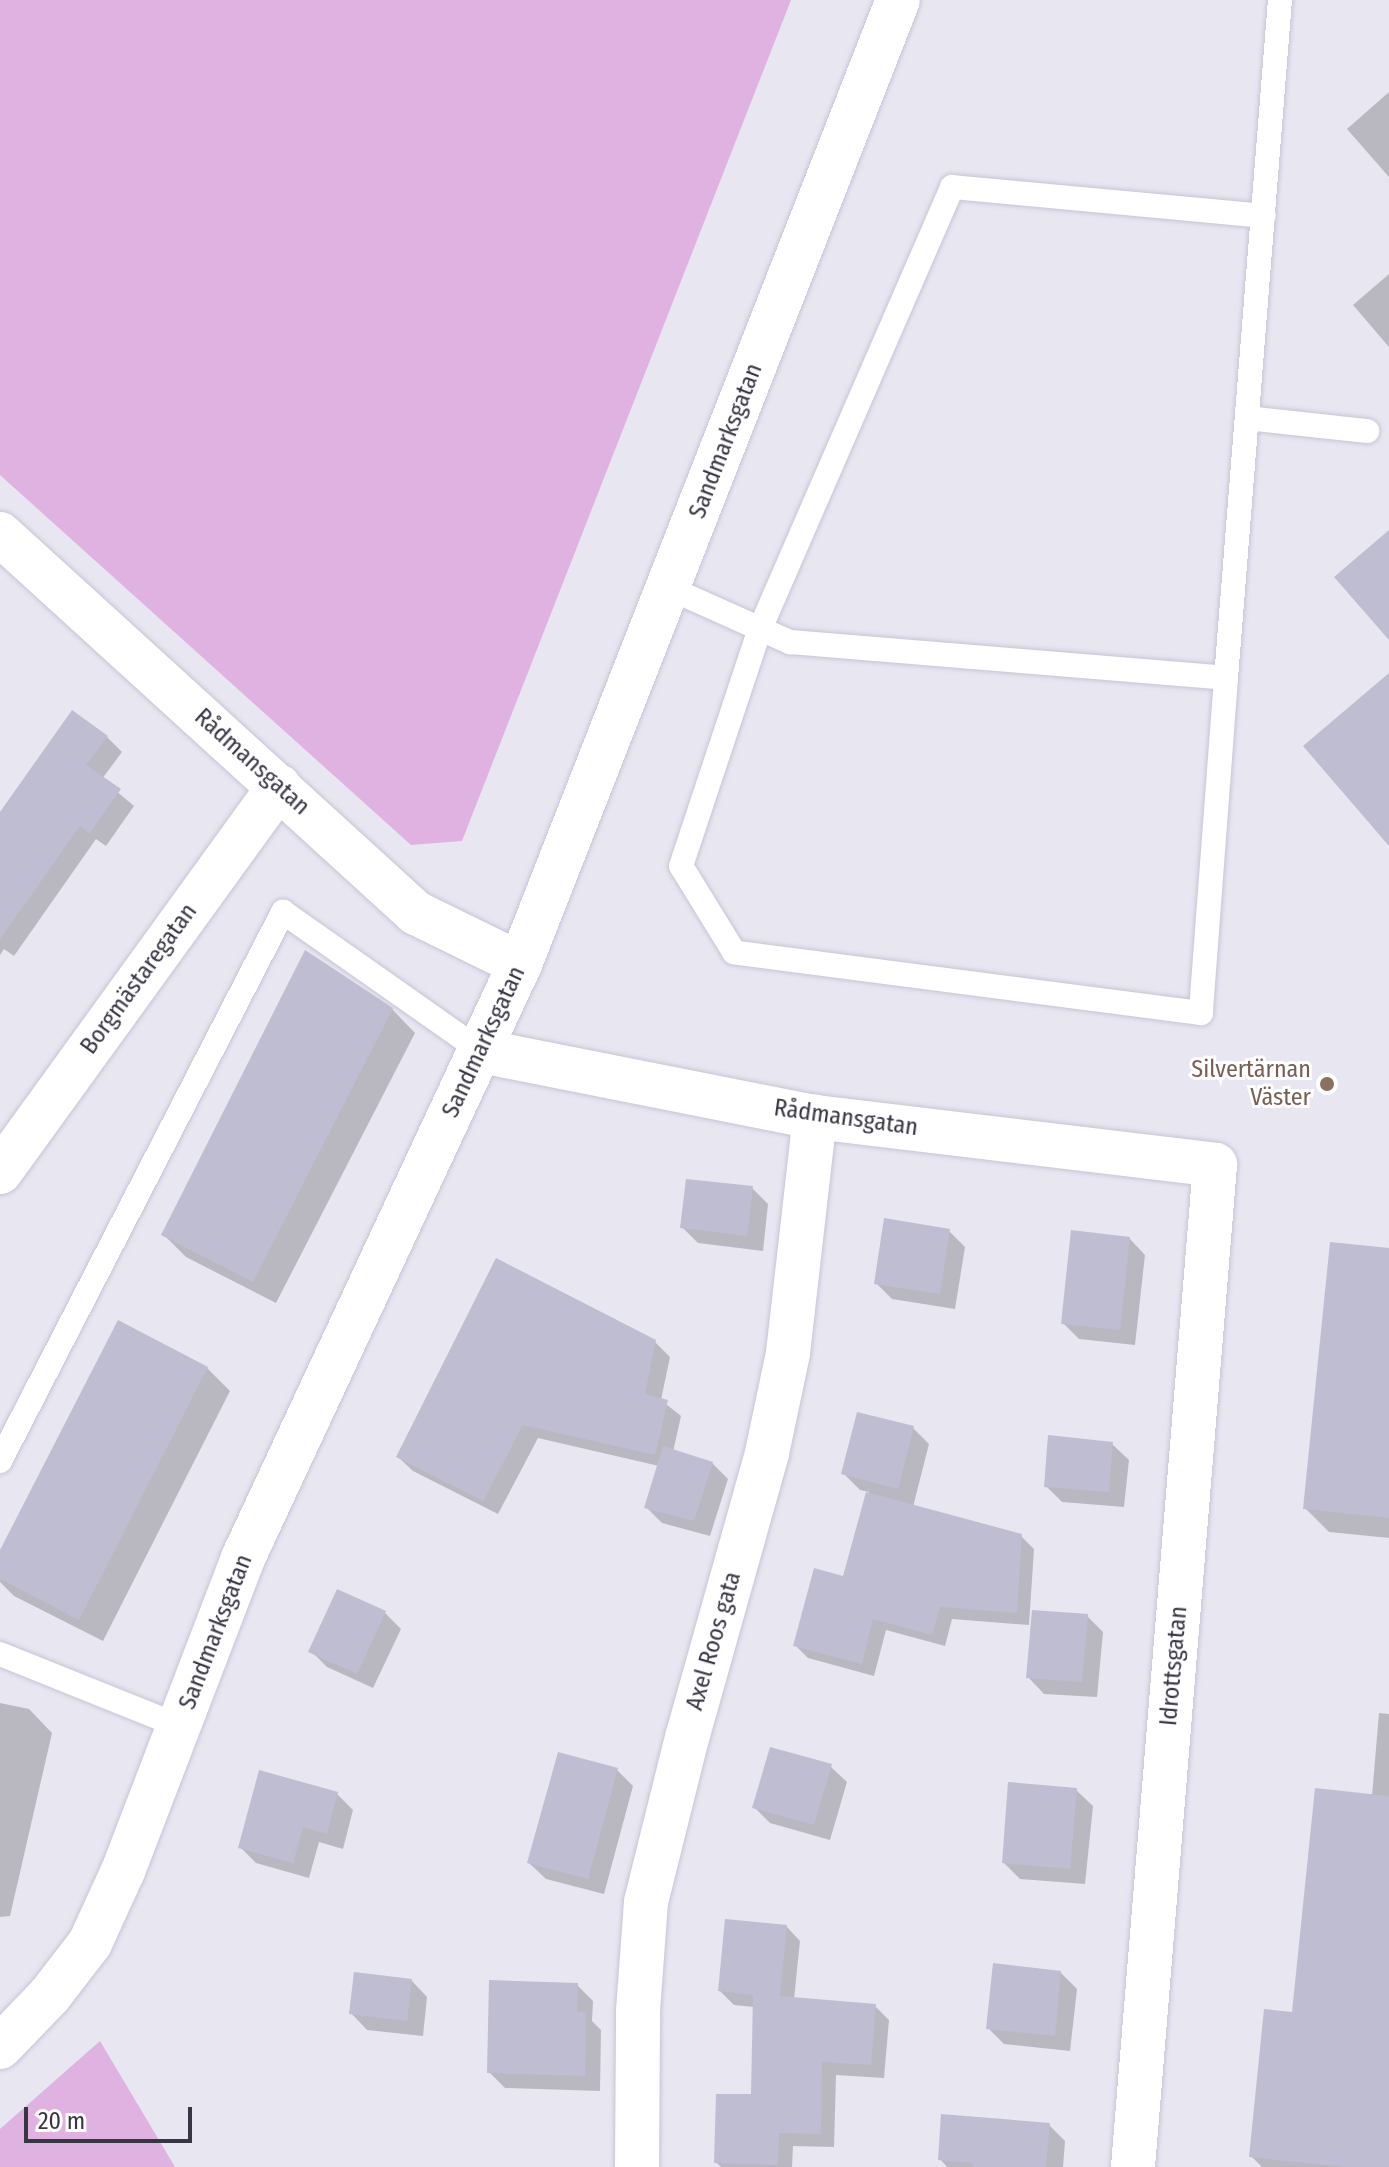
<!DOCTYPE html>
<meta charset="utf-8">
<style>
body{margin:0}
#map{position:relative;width:1389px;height:2167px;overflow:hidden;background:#e8e6f1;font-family:"Fira Sans Condensed",sans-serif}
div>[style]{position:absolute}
.green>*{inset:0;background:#e0b2e2}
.shadow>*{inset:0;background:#0003}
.building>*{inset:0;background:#bfbdd2}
.roads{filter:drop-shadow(0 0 2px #c7c4d7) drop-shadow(0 0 2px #c7c4d7)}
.service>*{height:24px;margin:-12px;padding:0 12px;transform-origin:12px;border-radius:12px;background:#fff}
.minor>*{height:44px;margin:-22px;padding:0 22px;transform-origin:22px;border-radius:22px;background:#fff}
.dots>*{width:22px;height:22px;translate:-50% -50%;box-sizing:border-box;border:4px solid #fff;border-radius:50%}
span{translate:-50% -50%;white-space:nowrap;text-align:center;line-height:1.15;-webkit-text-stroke:6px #fff;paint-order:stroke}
.street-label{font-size:24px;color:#383644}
.education-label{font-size:24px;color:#785e54}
.right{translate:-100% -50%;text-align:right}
.scale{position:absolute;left:24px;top:2107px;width:168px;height:36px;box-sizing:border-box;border:4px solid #383644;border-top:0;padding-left:10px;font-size:24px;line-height:28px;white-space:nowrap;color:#383644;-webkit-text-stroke:6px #fff;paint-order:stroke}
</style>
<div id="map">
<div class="green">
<div style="clip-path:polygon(0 0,791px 0,462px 841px,411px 845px,0 475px)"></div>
<div style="clip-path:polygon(100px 2041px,175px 2167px,0 2167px,0 2129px)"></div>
</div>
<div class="shadow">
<div style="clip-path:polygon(1389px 92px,1389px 177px,1347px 129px)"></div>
<div style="clip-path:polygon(1389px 274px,1389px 347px,1353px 305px)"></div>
<div style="clip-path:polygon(107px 737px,122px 752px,102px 779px,134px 806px,106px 846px,96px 839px,14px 956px,4px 949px,0 955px,0 815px)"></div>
<div style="clip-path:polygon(392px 1009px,415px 1033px,276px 1303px,186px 1257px,163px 1234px)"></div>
<div style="clip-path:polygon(752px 1188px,768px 1204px,763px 1251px,698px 1243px,682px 1227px)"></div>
<div style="clip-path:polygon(949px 1231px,965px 1247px,955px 1309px,892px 1299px,876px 1283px)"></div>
<div style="clip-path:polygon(1129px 1238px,1145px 1255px,1135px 1345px,1079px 1339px,1063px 1323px)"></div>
<div style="clip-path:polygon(1389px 1250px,1389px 1538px,1329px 1532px,1305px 1508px)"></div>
<div style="clip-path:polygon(655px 1342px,670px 1357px,661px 1400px,681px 1416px,673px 1452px,712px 1463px,728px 1479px,710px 1536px,662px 1523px,646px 1507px,659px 1466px,538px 1438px,498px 1514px,413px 1471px,398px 1457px)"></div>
<div style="clip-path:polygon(207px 1368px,230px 1391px,103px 1641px,14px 1596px,0 1582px,0 1554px)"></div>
<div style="clip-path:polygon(913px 1428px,929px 1444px,913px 1507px,1021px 1536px,1034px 1549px,1029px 1625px,952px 1619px,945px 1646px,886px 1630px,874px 1676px,808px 1658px,795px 1645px,844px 1578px,869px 1492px,860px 1490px,844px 1474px)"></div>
<div style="clip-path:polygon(1112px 1444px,1129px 1460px,1124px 1507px,1062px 1502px,1046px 1486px)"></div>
<div style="clip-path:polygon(385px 1613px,401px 1629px,373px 1688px,327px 1667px,311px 1651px)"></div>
<div style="clip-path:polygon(1087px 1616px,1103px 1632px,1097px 1697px,1044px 1694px,1028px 1677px)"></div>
<div style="clip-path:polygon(0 1703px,29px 1709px,52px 1733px,10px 1916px,0 1917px)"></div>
<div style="clip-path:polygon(1379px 1713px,1389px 1714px,1389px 2167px,1262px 2167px,1252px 2157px,1294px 2014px,1372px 1796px)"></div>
<div style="clip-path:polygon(830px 1766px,847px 1782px,830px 1840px,770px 1823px,754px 1807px)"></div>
<div style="clip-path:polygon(617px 1770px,633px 1786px,604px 1894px,546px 1879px,529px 1863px)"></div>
<div style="clip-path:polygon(1076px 1790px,1093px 1806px,1085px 1884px,1020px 1879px,1004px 1863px)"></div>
<div style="clip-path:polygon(337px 1794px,353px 1810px,343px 1849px,319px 1842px,309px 1878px,256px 1863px,240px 1847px)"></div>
<div style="clip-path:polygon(786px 1926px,800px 1941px,794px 1999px,875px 2006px,889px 2020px,884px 2078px,836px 2075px,834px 2147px,793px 2146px,792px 2167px,721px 2167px,716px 2162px,753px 2096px,754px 2007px,734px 2005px,720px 1991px)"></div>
<div style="clip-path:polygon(1060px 1972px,1077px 1989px,1070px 2051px,1004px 2044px,988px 2028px)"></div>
<div style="clip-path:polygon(411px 1980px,427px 1997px,423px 2036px,367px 2030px,351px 2013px)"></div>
<div style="clip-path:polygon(577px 1985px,593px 2001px,592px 2021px,601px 2030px,600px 2091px,505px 2088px,489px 2072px)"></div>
<div style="clip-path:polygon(1049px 2125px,1065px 2141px,1063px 2167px,947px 2167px,940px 2159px)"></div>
</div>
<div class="building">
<div style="clip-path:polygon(1389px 530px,1389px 640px,1334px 577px)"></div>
<div style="clip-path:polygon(1389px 673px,1389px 846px,1303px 746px)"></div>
<div style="clip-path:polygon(72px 710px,108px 736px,86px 765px,121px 789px,90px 833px,80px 826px,0 939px,0 812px)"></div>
<div style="clip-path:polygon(305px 950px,393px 1008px,253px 1282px,161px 1235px)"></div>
<div style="clip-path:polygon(686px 1179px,753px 1186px,747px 1236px,680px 1228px)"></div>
<div style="clip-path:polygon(884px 1218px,950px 1229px,940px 1294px,874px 1284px)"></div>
<div style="clip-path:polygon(1071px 1230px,1130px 1237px,1120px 1330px,1061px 1324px)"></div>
<div style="clip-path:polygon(1330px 1242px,1389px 1248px,1389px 1518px,1303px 1509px)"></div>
<div style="clip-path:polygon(496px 1258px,656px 1340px,645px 1394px,668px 1400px,655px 1455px,523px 1425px,483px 1501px,396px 1457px)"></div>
<div style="clip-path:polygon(118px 1320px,208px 1367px,79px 1620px,0 1579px,0 1550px)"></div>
<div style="clip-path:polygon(857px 1412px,914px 1426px,898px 1489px,841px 1474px)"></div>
<div style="clip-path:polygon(1048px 1435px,1113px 1442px,1109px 1492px,1044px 1487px)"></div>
<div style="clip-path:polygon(663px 1446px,713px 1462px,694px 1521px,644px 1508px)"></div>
<div style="clip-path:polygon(866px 1492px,1022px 1534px,1017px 1613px,940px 1607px,932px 1635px,873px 1619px,862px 1664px,793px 1646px,814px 1568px,843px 1576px)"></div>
<div style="clip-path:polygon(337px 1589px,386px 1611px,357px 1674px,308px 1652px)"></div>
<div style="clip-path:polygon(1032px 1610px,1088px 1614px,1082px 1682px,1026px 1678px)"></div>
<div style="clip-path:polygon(770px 1747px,832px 1764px,814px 1825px,752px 1808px)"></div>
<div style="clip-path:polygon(558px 1752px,618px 1768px,588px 1879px,527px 1863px)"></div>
<div style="clip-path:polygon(259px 1770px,338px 1792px,327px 1834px,303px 1827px,293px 1863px,238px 1848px)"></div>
<div style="clip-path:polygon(1008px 1782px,1077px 1788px,1070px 1869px,1002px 1863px)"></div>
<div style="clip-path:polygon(1315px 1788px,1389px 1796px,1389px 2167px,1347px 2167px,1249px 2157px,1264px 2009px,1292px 2012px)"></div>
<div style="clip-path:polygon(725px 1919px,787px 1925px,780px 1996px,876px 2004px,871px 2065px,822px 2062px,821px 2134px,779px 2133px,778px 2165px,714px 2163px,716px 2094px,751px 2094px,753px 1995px,718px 1991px)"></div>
<div style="clip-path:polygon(993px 1963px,1061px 1971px,1055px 2036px,986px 2029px)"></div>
<div style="clip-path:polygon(354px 1972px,412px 1979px,407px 2021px,349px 2014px)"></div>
<div style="clip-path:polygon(489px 1980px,578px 1983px,577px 2012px,586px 2012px,585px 2076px,487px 2073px)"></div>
<div style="clip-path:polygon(941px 2114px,1050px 2123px,1046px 2167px,973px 2167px,973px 2163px,938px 2160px)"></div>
</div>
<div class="roads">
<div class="service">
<div style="left:1247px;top:418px;width:121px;rotate:6.2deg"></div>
<div style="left:669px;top:588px;width:133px;rotate:24.1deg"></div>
<div style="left:790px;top:642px;width:437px;rotate:4.7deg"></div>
<div style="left:1226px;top:678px;width:680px;rotate:-85.45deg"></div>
<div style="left:1226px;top:678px;width:336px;rotate:94.3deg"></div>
<div style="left:1201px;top:1013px;width:471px;rotate:-172.6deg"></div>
<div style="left:734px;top:952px;width:101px;rotate:-121.6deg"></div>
<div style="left:681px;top:866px;width:250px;rotate:-71.6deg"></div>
<div style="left:760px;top:629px;width:482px;rotate:-66.5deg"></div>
<div style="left:952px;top:187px;width:313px;rotate:5.3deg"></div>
<div style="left:0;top:1461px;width:618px;rotate:-62.73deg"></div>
<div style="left:283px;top:912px;width:242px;rotate:35.1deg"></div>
<div style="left:0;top:1654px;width:193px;rotate:21.9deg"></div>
</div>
<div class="minor">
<div style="left:0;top:534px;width:563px;rotate:42.34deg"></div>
<div style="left:416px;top:913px;width:116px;rotate:26.1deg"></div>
<div style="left:481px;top:1051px;width:340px;rotate:11.2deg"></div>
<div style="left:815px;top:1117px;width:403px;rotate:6.8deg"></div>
<div style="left:1215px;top:1165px;width:1005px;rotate:94.68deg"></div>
<div style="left:0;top:1172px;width:476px;rotate:-54.1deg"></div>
<div style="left:0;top:2047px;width:72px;rotate:-46.1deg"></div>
<div style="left:50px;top:1995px;width:66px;rotate:-52.4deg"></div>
<div style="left:90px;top:1943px;width:79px;rotate:-65.4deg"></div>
<div style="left:123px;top:1871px;width:335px;rotate:-69deg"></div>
<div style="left:243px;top:1558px;width:655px;rotate:-65deg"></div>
<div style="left:520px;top:964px;width:1035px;rotate:-68.59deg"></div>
<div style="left:637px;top:2167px;width:156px;rotate:-89.6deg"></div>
<div style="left:638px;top:2011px;width:109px;rotate:-85.8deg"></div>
<div style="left:646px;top:1902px;width:169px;rotate:-76deg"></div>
<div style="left:687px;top:1738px;width:296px;rotate:-74.3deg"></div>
<div style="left:767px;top:1453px;width:102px;rotate:-78.1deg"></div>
<div style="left:788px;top:1353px;width:238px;rotate:-83.5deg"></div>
</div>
</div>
<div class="dots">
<div style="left:1327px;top:1084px;background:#8d6e63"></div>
</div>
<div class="street-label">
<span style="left:726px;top:441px;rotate:-69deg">Sandmarksgatan</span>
<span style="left:252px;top:762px;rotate:42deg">Rådmansgatan</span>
<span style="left:139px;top:979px;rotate:-54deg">Borgmästaregatan</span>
<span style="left:484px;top:1042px;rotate:-65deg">Sandmarksgatan</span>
<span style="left:846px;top:1118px;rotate:8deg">Rådmansgatan</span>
<span style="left:216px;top:1632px;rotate:-69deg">Sandmarksgatan</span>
<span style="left:714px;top:1641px;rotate:-74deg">Axel Roos gata</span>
<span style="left:1174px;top:1666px;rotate:-85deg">Idrottsgatan</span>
</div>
<div class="education-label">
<span class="right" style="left:1311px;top:1084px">Silvertärnan<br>Väster</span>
</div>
<div class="scale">20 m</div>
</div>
